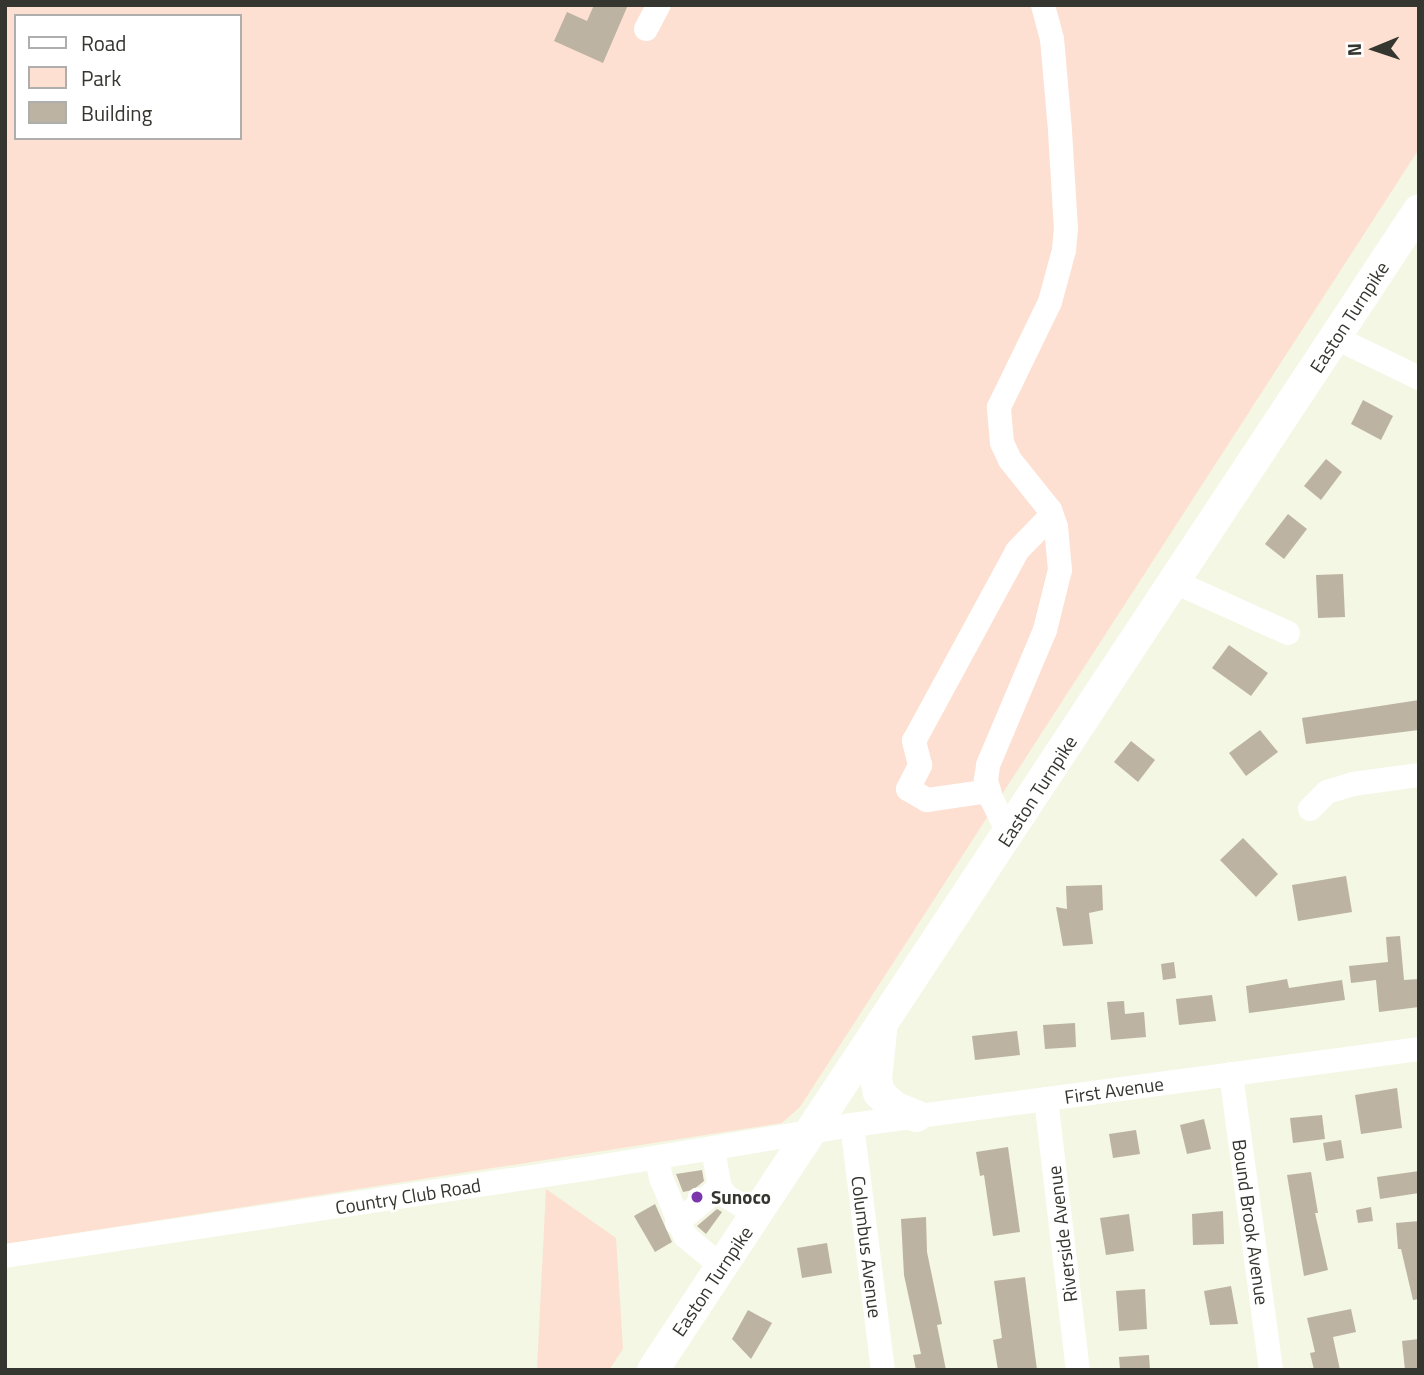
<!DOCTYPE html>
<style>
body{margin:0}
#map{position:relative;width:1424px;height:1375px;overflow:hidden;background:#f3f7e3;font-family:"Titillium Web",sans-serif}
div>[style]{position:absolute}
.green>*{inset:0;background:#fde0d1}
.building>*{inset:0;background:#bdb3a2}
.minor>*{height:24px;margin:-12px;padding:0 12px;transform-origin:12px;border-radius:12px;background:#fff}
.major>*{height:32px;margin:-16px;padding:0 16px;transform-origin:16px;border-radius:16px;background:#fff}
.dots>*{width:19px;height:19px;translate:-50% -50%;box-sizing:border-box;border:4px solid #fff;border-radius:50%}
span{translate:-50% -50%;white-space:nowrap;text-align:center;line-height:1.15;-webkit-text-stroke:5px #fff;paint-order:stroke}
.street-label{font-size:19px;color:#35362f}
.poi-label{font-size:19px;color:#35362f;font-weight:700}
.left{translate:0 -50%;text-align:left}
.frame{position:absolute;inset:0;border:7px solid #35362f;pointer-events:none}
.legend{position:absolute;left:14px;top:14px;width:228px;height:126px;box-sizing:border-box;background:#fff;border:2px solid #aeafac;margin:0;padding:9px 12px;list-style:none;font-size:21px;color:#35362f}
.legend li{display:flex;align-items:center;gap:14px;height:35px}
.legend b{width:35px;border:2px solid #aeafac}
.north{position:absolute;left:1340px;top:14px;width:70px;height:70px;-webkit-text-stroke:5px #fff;paint-order:stroke;rotate:268deg;font-size:19px;font-weight:700;line-height:28px;text-align:center;color:#35362f}
.north::after{content:'';display:block;margin:auto;width:24px;height:32px;background:#35362f;clip-path:polygon(50% 0,100% 100%,50% 72%,0 100%)}
</style>
<div id="map">
<div class="green">
<div style="clip-path:polygon(evenodd,5px 5px,1419px 5px,1419px 149px,800px 1107px,782px 1123px,5px 1244px,5px 5px,16px 16px,240px 16px,240px 138px,16px 138px,16px 16px)"></div>
<div style="clip-path:polygon(546px 1189px,616px 1238px,623px 1349px,609px 1370px,537px 1370px)"></div>
</div>
<div class="building">
<div style="clip-path:polygon(594px 5px,628px 5px,603px 63px,554px 41px,567px 12px,587px 21px)"></div>
<div style="clip-path:polygon(1363px 400px,1393px 416px,1381px 440px,1351px 424px)"></div>
<div style="clip-path:polygon(1326px 459px,1342px 472px,1321px 500px,1304px 486px)"></div>
<div style="clip-path:polygon(1288px 514px,1307px 529px,1284px 559px,1265px 544px)"></div>
<div style="clip-path:polygon(1343px 574px,1345px 617px,1318px 618px,1316px 575px)"></div>
<div style="clip-path:polygon(1229px 645px,1268px 673px,1251px 696px,1212px 668px)"></div>
<div style="clip-path:polygon(1419px 700px,1419px 730px,1306px 744px,1302px 718px)"></div>
<div style="clip-path:polygon(1260px 730px,1278px 752px,1246px 776px,1229px 753px)"></div>
<div style="clip-path:polygon(1131px 741px,1155px 760px,1138px 782px,1114px 762px)"></div>
<div style="clip-path:polygon(1243px 838px,1278px 874px,1256px 897px,1220px 860px)"></div>
<div style="clip-path:polygon(1346px 876px,1352px 912px,1298px 921px,1292px 885px)"></div>
<div style="clip-path:polygon(1102px 885px,1103px 910px,1089px 913px,1093px 944px,1063px 946px,1056px 907px,1067px 909px,1066px 886px)"></div>
<div style="clip-path:polygon(1400px 936px,1404px 980px,1419px 979px,1419px 1007px,1379px 1012px,1376px 980px,1351px 983px,1349px 966px,1388px 962px,1386px 937px)"></div>
<div style="clip-path:polygon(1174px 962px,1176px 978px,1163px 980px,1161px 964px)"></div>
<div style="clip-path:polygon(1287px 979px,1289px 988px,1342px 980px,1345px 1000px,1249px 1013px,1246px 986px)"></div>
<div style="clip-path:polygon(1212px 995px,1216px 1021px,1179px 1025px,1176px 999px)"></div>
<div style="clip-path:polygon(1124px 1001px,1125px 1014px,1144px 1012px,1146px 1037px,1111px 1040px,1107px 1002px)"></div>
<div style="clip-path:polygon(1075px 1023px,1076px 1047px,1045px 1049px,1043px 1025px)"></div>
<div style="clip-path:polygon(1017px 1031px,1020px 1055px,975px 1060px,972px 1036px)"></div>
<div style="clip-path:polygon(1397px 1088px,1402px 1128px,1361px 1134px,1355px 1095px)"></div>
<div style="clip-path:polygon(1322px 1115px,1325px 1139px,1293px 1143px,1290px 1118px)"></div>
<div style="clip-path:polygon(1204px 1119px,1211px 1149px,1187px 1154px,1180px 1125px)"></div>
<div style="clip-path:polygon(1136px 1130px,1140px 1154px,1113px 1158px,1109px 1134px)"></div>
<div style="clip-path:polygon(1341px 1140px,1344px 1158px,1326px 1161px,1323px 1143px)"></div>
<div style="clip-path:polygon(1008px 1147px,1020px 1232px,993px 1236px,984px 1175px,980px 1176px,976px 1152px)"></div>
<div style="clip-path:polygon(702px 1170px,704px 1181px,693px 1190px,683px 1192px,676px 1174px)"></div>
<div style="clip-path:polygon(1419px 1171px,1419px 1193px,1380px 1199px,1377px 1177px)"></div>
<div style="clip-path:polygon(1311px 1172px,1318px 1213px,1315px 1213px,1328px 1270px,1304px 1276px,1287px 1175px)"></div>
<div style="clip-path:polygon(655px 1204px,672px 1242px,655px 1252px,634px 1216px)"></div>
<div style="clip-path:polygon(1371px 1207px,1373px 1221px,1358px 1223px,1356px 1210px)"></div>
<div style="clip-path:polygon(717px 1209px,722px 1212px,706px 1234px,697px 1226px)"></div>
<div style="clip-path:polygon(1223px 1211px,1224px 1244px,1193px 1245px,1192px 1214px)"></div>
<div style="clip-path:polygon(1129px 1214px,1134px 1251px,1106px 1255px,1100px 1218px)"></div>
<div style="clip-path:polygon(926px 1217px,927px 1252px,942px 1324px,937px 1325px,946px 1370px,916px 1370px,913px 1355px,921px 1354px,904px 1275px,901px 1219px)"></div>
<div style="clip-path:polygon(1419px 1221px,1419px 1299px,1413px 1300px,1401px 1249px,1398px 1249px,1396px 1223px)"></div>
<div style="clip-path:polygon(827px 1243px,832px 1273px,802px 1278px,797px 1248px)"></div>
<div style="clip-path:polygon(1025px 1277px,1037px 1370px,998px 1370px,993px 1340px,1002px 1338px,994px 1281px)"></div>
<div style="clip-path:polygon(1231px 1286px,1238px 1324px,1210px 1325px,1204px 1291px)"></div>
<div style="clip-path:polygon(1145px 1289px,1147px 1329px,1119px 1331px,1116px 1291px)"></div>
<div style="clip-path:polygon(1351px 1309px,1356px 1332px,1333px 1337px,1340px 1370px,1314px 1370px,1310px 1353px,1315px 1352px,1307px 1318px)"></div>
<div style="clip-path:polygon(748px 1310px,772px 1323px,751px 1359px,732px 1339px)"></div>
<div style="clip-path:polygon(1419px 1339px,1419px 1370px,1405px 1370px,1402px 1341px)"></div>
<div style="clip-path:polygon(1149px 1355px,1150px 1370px,1120px 1370px,1119px 1357px)"></div>
</div>
<div class="minor">
<div style="left:646px;top:29px;width:27px;rotate:-62deg"></div>
<div style="left:1336px;top:338px;width:92px;rotate:25.7deg"></div>
<div style="left:1175px;top:582px;width:124px;rotate:24.3deg"></div>
<div style="left:989px;top:791px;width:63px;rotate:171.7deg"></div>
<div style="left:927px;top:800px;width:22px;rotate:-150deg"></div>
<div style="left:908px;top:789px;width:27px;rotate:-63deg"></div>
<div style="left:920px;top:765px;width:25px;rotate:-104deg"></div>
<div style="left:914px;top:741px;width:216px;rotate:-61.5deg"></div>
<div style="left:1017px;top:551px;width:50px;rotate:-45.8deg"></div>
<div style="left:1310px;top:809px;width:24px;rotate:-45deg"></div>
<div style="left:1327px;top:792px;width:27px;rotate:-17deg"></div>
<div style="left:1353px;top:784px;width:67px;rotate:-7.8deg"></div>
<div style="left:1009px;top:834px;width:40px;rotate:-116.6deg"></div>
<div style="left:991px;top:798px;width:19px;rotate:-106deg"></div>
<div style="left:986px;top:780px;width:15px;rotate:-82deg"></div>
<div style="left:988px;top:765px;width:147px;rotate:-67.1deg"></div>
<div style="left:1045px;top:630px;width:62px;rotate:-76deg"></div>
<div style="left:1060px;top:570px;width:43px;rotate:-95.3deg"></div>
<div style="left:1056px;top:527px;width:18px;rotate:-109deg"></div>
<div style="left:1050px;top:510px;width:64px;rotate:-128.7deg"></div>
<div style="left:1010px;top:460px;width:19px;rotate:-115deg"></div>
<div style="left:1002px;top:443px;width:36px;rotate:-95deg"></div>
<div style="left:999px;top:407px;width:117px;rotate:-64.1deg"></div>
<div style="left:1050px;top:302px;width:54px;rotate:-74.9deg"></div>
<div style="left:1064px;top:250px;width:21px;rotate:-85deg"></div>
<div style="left:1066px;top:229px;width:99px;rotate:-93.5deg"></div>
<div style="left:1060px;top:130px;width:91px;rotate:-95deg"></div>
<div style="left:1052px;top:39px;width:35px;rotate:-105deg"></div>
<div style="left:1231px;top:1074px;width:299px;rotate:82.3deg"></div>
<div style="left:1046px;top:1099px;width:273px;rotate:83.3deg"></div>
<div style="left:852px;top:1125px;width:247px;rotate:82.8deg"></div>
<div style="left:713px;top:1149px;width:39px;rotate:80deg"></div>
<div style="left:720px;top:1187px;width:11px;rotate:56deg"></div>
<div style="left:726px;top:1196px;width:35px;rotate:31deg"></div>
<div style="left:657px;top:1158px;width:20px;rotate:79deg"></div>
<div style="left:661px;top:1178px;width:63px;rotate:67.5deg"></div>
<div style="left:685px;top:1236px;width:47px;rotate:39.8deg"></div>
<div style="left:677px;top:1223px;width:56px;rotate:-39.9deg"></div>
<div style="left:5px;top:1256px;width:594px;rotate:-8.53deg"></div>
<div style="left:592px;top:1168px;width:264px;rotate:-9.4deg"></div>
<div style="left:852px;top:1125px;width:572px;rotate:-7.63deg"></div>
</div>
<div class="major">
<div style="left:881px;top:1031px;width:48px;rotate:95.9deg"></div>
<div style="left:876px;top:1079px;width:14px;rotate:78deg"></div>
<div style="left:879px;top:1093px;width:21px;rotate:43deg"></div>
<div style="left:894px;top:1107px;width:24px;rotate:22deg"></div>
<div style="left:653px;top:1370px;width:1390px;rotate:-56.56deg"></div>
</div>
<div class="dots">
<div style="left:697px;top:1197px;background:#7a37ab"></div>
</div>
<div class="street-label">
<span style="left:1349px;top:317px;rotate:-57deg">Easton Turnpike</span>
<span style="left:1037px;top:791px;rotate:-57deg">Easton Turnpike</span>
<span style="left:1114px;top:1090px;rotate:-8deg">First Avenue</span>
<span style="left:408px;top:1196px;rotate:-9deg">Country Club Road</span>
<span style="left:1251px;top:1222px;rotate:82deg">Bound Brook Avenue</span>
<span style="left:1062px;top:1234px;rotate:-97deg">Riverside Avenue</span>
<span style="left:867px;top:1247px;rotate:83deg">Columbus Avenue</span>
<span style="left:712px;top:1281px;rotate:-56deg">Easton Turnpike</span>
</div>
<div class="poi-label">
<span class="left" style="left:711px;top:1197px">Sunoco</span>
</div>
<div class="frame"></div>
<ul class="legend">
<li><b style="height:9px;background:#fff"></b>Road</li>
<li><b style="height:19px;background:#fde0d1"></b>Park</li>
<li><b style="height:19px;background:#bdb3a2"></b>Building</li>
</ul>
<div class="north">N</div>
</div>
